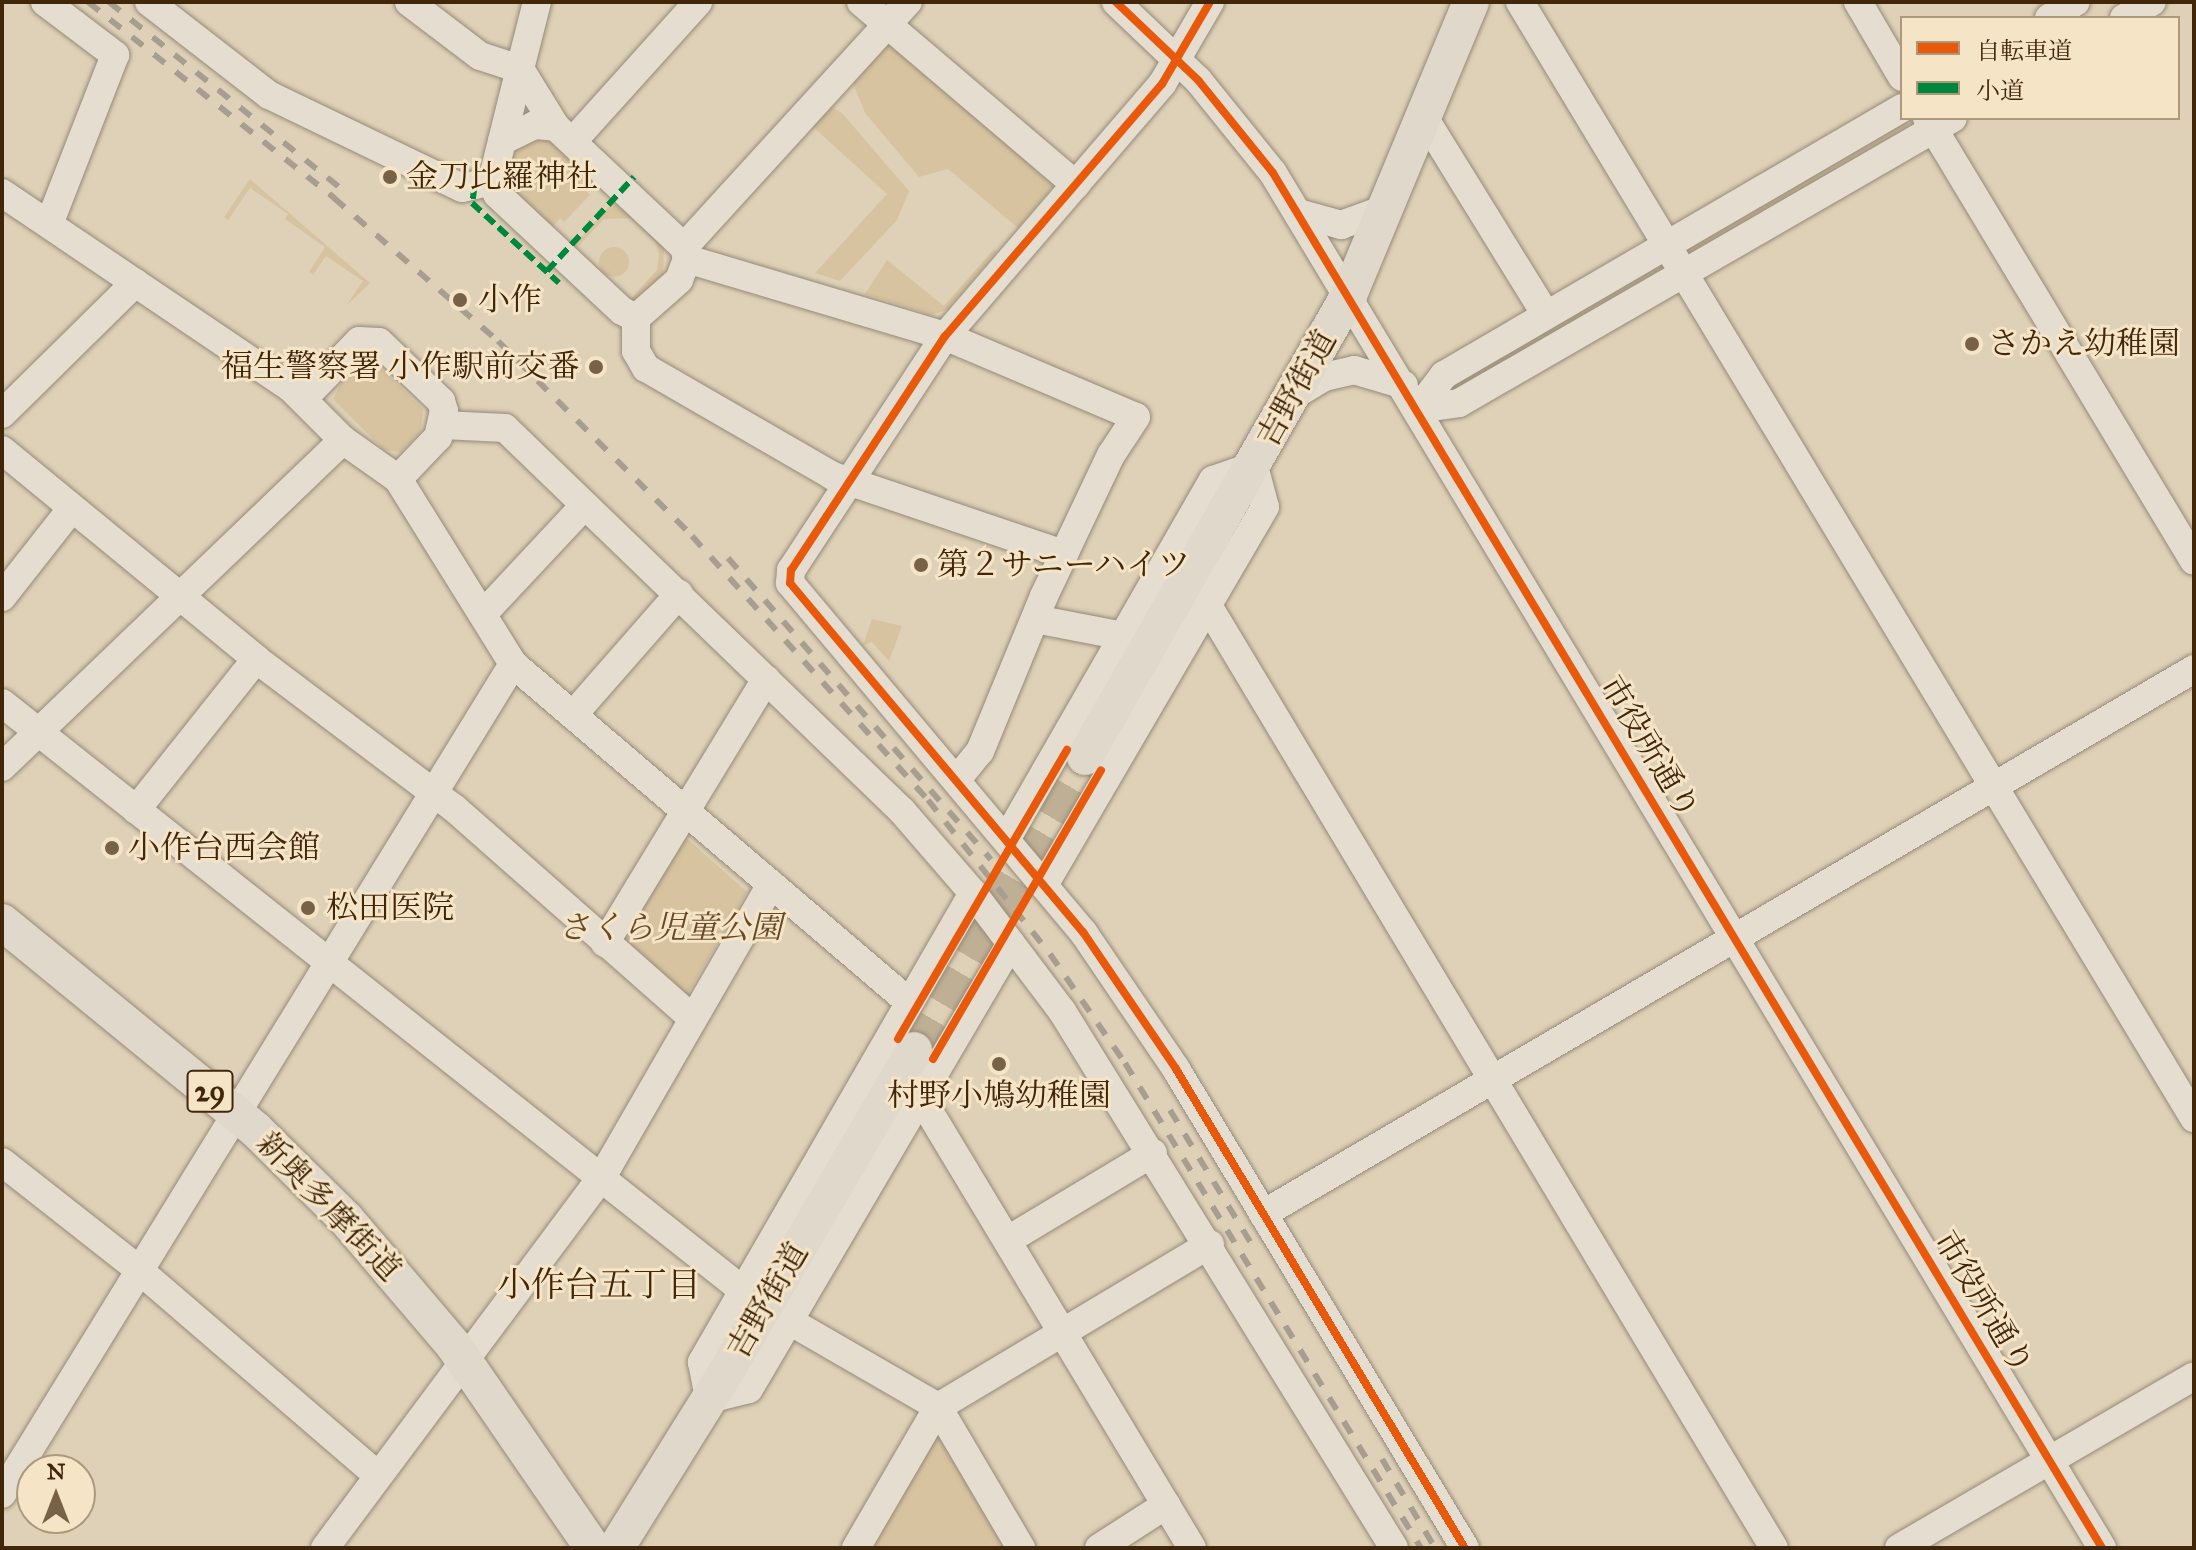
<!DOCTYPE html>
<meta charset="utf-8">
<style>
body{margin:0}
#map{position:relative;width:2196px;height:1550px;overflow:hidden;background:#dfd1b7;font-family:"IM FELL Great Primer","Noto Serif JP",serif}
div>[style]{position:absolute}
.green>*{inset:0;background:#d7c39f}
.round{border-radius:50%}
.major-tunnel>*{height:36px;margin-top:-18px;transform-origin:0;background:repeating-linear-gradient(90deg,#bfaf94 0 36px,transparent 0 54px)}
.roads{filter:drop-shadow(0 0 2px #958a78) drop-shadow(0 0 2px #958a78)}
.minor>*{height:28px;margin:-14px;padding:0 14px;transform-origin:14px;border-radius:14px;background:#e5ded0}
.major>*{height:36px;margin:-18px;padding:0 18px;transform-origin:18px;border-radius:18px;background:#e0d8ca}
.rail>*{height:6px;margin-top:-3px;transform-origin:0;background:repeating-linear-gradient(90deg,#a79e92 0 14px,transparent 0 28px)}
.quiet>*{height:6px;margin-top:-3px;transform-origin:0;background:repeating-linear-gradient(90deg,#00873e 0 12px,transparent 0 18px)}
.cycleway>*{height:8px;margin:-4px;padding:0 4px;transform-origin:4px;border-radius:4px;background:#e8590c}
.dots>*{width:22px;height:22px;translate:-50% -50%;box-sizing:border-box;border:4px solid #f5e4c6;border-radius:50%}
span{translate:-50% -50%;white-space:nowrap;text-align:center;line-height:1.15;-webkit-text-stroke:6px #f5e4c6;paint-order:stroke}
.shield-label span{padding:2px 6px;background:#f5e4c6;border:2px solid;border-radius:6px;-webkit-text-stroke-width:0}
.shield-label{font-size:30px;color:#41260a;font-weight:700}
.poi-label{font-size:32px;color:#41260a}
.left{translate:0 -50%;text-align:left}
.right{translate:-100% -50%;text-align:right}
.street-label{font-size:32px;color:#41260a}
.park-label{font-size:32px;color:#654a2a;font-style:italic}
.neighbourhood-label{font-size:34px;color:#41260a}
.frame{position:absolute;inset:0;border:4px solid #41260a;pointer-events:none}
.legend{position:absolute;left:1900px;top:16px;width:280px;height:104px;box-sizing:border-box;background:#f5e4c6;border:2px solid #ad987b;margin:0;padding:10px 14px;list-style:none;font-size:24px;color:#41260a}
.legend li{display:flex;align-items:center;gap:16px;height:40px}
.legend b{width:40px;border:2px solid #ad987b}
.north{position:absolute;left:16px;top:1454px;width:80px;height:80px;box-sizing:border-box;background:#f5e4c6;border:2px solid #ad987b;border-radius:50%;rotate:0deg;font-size:22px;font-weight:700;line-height:32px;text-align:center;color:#41260a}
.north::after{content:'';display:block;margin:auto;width:28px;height:36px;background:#786247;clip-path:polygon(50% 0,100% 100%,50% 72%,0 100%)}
</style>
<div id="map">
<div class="green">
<div style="clip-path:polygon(884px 42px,894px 42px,1052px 177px,1053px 187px,1018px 228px,948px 169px,919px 177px,865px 113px,851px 78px)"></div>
<div style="clip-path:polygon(829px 106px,842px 113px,909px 191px,897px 220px,840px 281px,815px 273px,887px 194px,812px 126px)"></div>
<div style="clip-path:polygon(1905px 118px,1910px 127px,1693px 253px,1689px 248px)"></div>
<div style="clip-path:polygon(evenodd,547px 137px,664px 245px,663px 275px,634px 302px,628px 302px,657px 270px,659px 253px,655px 241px,630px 218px,604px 219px,573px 252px,509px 191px,505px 178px,516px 148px,528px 140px,547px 137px,593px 182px,614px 201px,573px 246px,552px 227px,560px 218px,564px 222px,590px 195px,586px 191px,593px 182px)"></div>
<div style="clip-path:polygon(250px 179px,370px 283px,346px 306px,363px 281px,326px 256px,313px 275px,309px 272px,325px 247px,285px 219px,288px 214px,250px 188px,228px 220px,224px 217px)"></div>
<div class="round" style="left:599px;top:247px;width:30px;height:30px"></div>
<div style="clip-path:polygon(994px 249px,997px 252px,947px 310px,931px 315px,865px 294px,887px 260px,944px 306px)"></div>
<div style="clip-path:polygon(1658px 263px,1663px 271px,1451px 395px,1447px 384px)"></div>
<div style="clip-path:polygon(366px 365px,382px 369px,423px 409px,421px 431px,401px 452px,384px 450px,333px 399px,342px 381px)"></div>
<div style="clip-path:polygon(872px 619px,902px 626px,889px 661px,872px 642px,863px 645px)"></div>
<div style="clip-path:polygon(675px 828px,747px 892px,680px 1007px,607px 937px)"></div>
<div style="clip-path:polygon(924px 1414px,1011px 1548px,842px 1548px)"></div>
</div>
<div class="major-tunnel">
<div style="left:914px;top:1050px;width:339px;rotate:-59.7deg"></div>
</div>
<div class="roads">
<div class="minor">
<div style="left:45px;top:2px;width:88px;rotate:37.1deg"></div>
<div style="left:115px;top:55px;width:181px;rotate:111.3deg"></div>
<div style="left:149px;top:2px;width:152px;rotate:37.8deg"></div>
<div style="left:269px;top:95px;width:214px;rotate:25.7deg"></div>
<div style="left:462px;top:188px;width:31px;rotate:-13deg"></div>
<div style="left:409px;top:2px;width:89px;rotate:37.3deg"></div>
<div style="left:480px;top:56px;width:42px;rotate:18deg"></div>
<div style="left:520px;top:69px;width:69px;rotate:-75.8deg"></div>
<div style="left:861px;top:2px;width:282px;rotate:40.4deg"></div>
<div style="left:1116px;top:2px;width:113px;rotate:43.6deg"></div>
<div style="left:1198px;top:80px;width:119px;rotate:51.1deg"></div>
<div style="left:1273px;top:173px;width:1606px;rotate:58.91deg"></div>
<div style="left:1210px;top:2px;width:95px;rotate:120.3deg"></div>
<div style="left:1162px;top:84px;width:333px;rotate:130.7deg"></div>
<div style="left:945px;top:336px;width:280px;rotate:123.3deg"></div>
<div style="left:791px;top:570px;width:13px;rotate:94deg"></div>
<div style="left:790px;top:583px;width:456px;rotate:50deg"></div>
<div style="left:1083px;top:932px;width:166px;rotate:55.8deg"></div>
<div style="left:1176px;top:1069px;width:559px;rotate:58.9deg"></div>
<div style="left:1520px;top:2px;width:1304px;rotate:58.87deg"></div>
<div style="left:1858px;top:2px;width:87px;rotate:59.6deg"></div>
<div style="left:2049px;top:18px;width:31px;rotate:-31deg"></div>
<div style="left:2124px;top:18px;width:32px;rotate:-30deg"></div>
<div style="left:1927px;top:118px;width:517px;rotate:58.92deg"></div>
<div style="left:1425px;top:119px;width:230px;rotate:58.3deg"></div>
<div style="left:502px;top:141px;width:37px;rotate:-26deg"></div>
<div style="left:535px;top:125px;width:21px;rotate:5deg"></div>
<div style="left:556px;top:127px;width:175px;rotate:43.2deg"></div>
<div style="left:684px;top:247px;width:12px;rotate:76deg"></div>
<div style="left:687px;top:259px;width:22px;rotate:111deg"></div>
<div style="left:679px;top:280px;width:57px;rotate:138.5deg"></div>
<div style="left:636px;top:318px;width:16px;rotate:-153deg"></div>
<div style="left:622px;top:311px;width:171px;rotate:-136.9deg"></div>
<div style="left:497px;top:194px;width:14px;rotate:-111deg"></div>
<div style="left:492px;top:181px;width:115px;rotate:-76deg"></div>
<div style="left:520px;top:69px;width:68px;rotate:58.2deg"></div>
<div style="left:573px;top:141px;width:187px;rotate:-48deg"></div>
<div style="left:2px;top:193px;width:347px;rotate:34deg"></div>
<div style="left:290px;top:387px;width:75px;rotate:45deg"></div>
<div style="left:343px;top:440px;width:67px;rotate:35.3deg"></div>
<div style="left:398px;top:479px;width:218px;rotate:58.1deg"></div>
<div style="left:513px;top:664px;width:521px;rotate:40.48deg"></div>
<div style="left:1298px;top:213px;width:45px;rotate:15.6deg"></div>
<div style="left:1341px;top:225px;width:50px;rotate:-19.9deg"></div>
<div style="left:684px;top:247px;width:332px;rotate:-47.6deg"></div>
<div style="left:687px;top:259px;width:269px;rotate:16.6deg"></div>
<div style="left:945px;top:336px;width:207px;rotate:23deg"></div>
<div style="left:1136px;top:417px;width:45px;rotate:123.3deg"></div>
<div style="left:1111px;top:455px;width:156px;rotate:115.4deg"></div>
<div style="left:1044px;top:596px;width:168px;rotate:112.4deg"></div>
<div style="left:980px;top:751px;width:36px;rotate:129deg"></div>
<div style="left:636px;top:318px;width:33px;rotate:90deg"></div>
<div style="left:636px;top:351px;width:20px;rotate:60deg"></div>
<div style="left:646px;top:368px;width:216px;rotate:30deg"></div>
<div style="left:833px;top:476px;width:244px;rotate:18.7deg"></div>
<div style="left:1296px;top:394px;width:33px;rotate:-31deg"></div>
<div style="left:1324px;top:377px;width:31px;rotate:-13deg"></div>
<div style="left:1354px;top:370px;width:52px;rotate:16.7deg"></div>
<div style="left:304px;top:398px;width:79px;rotate:-46deg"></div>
<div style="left:359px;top:341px;width:20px;rotate:3deg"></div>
<div style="left:379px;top:342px;width:86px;rotate:43.6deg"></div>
<div style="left:441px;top:401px;width:10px;rotate:73deg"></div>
<div style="left:444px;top:411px;width:27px;rotate:103deg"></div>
<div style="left:438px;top:437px;width:58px;rotate:133.6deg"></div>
<div style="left:1418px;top:409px;width:41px;rotate:-8.3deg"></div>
<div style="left:1459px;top:403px;width:570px;rotate:-29.98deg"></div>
<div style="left:1418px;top:409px;width:43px;rotate:-52.6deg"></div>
<div style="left:1444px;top:375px;width:530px;rotate:-30.24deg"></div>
<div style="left:2px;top:414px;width:187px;rotate:-44.6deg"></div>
<div style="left:443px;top:425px;width:62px;rotate:2.8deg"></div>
<div style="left:505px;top:428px;width:552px;rotate:43.97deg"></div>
<div style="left:902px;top:811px;width:108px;rotate:49.1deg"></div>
<div style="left:973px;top:893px;width:148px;rotate:53deg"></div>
<div style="left:1062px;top:1011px;width:631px;rotate:58.27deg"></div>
<div style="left:2px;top:450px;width:329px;rotate:39.4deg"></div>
<div style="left:256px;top:659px;width:248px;rotate:37deg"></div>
<div style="left:454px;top:808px;width:317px;rotate:41.4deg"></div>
<div style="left:2px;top:597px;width:113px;rotate:-51.8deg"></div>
<div style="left:1207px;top:604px;width:1101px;rotate:59.01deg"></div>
<div style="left:483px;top:614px;width:148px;rotate:-46.9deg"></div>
<div style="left:1035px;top:619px;width:90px;rotate:10.9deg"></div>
<div style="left:2px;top:703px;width:943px;rotate:38.41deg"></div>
<div style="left:573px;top:715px;width:161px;rotate:-48.8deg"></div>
<div style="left:2px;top:767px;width:472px;rotate:-43.8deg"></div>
<div style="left:136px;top:810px;width:193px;rotate:-51.5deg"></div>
<div style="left:1007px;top:838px;width:413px;rotate:-60.1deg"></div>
<div style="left:1213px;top:480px;width:43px;rotate:-18.9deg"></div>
<div style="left:1254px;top:466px;width:42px;rotate:75deg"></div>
<div style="left:1265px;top:507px;width:436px;rotate:120.3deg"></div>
<div style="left:973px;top:893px;width:542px;rotate:120.02deg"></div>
<div style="left:702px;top:1362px;width:38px;rotate:79deg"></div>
<div style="left:709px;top:1399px;width:41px;rotate:-14deg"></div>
<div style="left:749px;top:1389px;width:517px;rotate:-59.57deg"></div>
<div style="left:605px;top:943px;width:309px;rotate:-58.6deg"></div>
<div style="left:921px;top:1098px;width:525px;rotate:58.94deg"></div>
<div style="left:2px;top:1162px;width:174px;rotate:38.2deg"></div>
<div style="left:139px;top:1270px;width:313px;rotate:40.7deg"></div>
<div style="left:1263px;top:1214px;width:1079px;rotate:-30.34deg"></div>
<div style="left:1008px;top:1240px;width:169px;rotate:-31deg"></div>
<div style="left:791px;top:1322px;width:170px;rotate:30deg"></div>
<div style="left:938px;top:1407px;width:164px;rotate:59.5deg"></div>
<div style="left:2px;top:1494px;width:975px;rotate:-58.38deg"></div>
<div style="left:325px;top:1548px;width:463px;rotate:-53.3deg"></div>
<div style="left:602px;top:1177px;width:338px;rotate:-60deg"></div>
<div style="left:856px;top:1548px;width:163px;rotate:-59.8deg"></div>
<div style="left:938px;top:1407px;width:317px;rotate:-30.9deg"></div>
<div style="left:1099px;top:1548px;width:80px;rotate:-32.7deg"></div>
<div style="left:1899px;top:1548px;width:341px;rotate:-30.2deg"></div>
</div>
<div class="major">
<div style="left:1085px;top:757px;width:532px;rotate:-60.26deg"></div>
<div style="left:1349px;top:295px;width:317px;rotate:-67.4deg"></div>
<div style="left:2px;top:922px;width:328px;rotate:39.3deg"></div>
<div style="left:256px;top:1130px;width:127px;rotate:44.7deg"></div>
<div style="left:346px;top:1219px;width:167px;rotate:49.6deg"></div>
<div style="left:454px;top:1346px;width:245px;rotate:55.5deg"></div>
<div style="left:616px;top:1548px;width:213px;rotate:-58deg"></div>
<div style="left:729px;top:1367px;width:367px;rotate:-59.7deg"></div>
</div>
</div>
<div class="rail">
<div style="left:88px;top:2px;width:315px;rotate:38.5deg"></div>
<div style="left:334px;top:198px;width:218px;rotate:41.1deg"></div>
<div style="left:498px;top:341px;width:275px;rotate:45.1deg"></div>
<div style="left:692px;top:536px;width:354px;rotate:48.2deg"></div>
<div style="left:928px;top:800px;width:196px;rotate:51.6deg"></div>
<div style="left:1050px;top:954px;width:132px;rotate:55.5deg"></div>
<div style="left:1125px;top:1063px;width:568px;rotate:58.6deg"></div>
<div style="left:109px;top:2px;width:302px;rotate:38.8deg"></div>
<div style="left:728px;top:558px;width:400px;rotate:48.9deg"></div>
<div style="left:1170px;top:1110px;width:156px;rotate:58.7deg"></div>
<div style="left:1382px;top:1459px;width:104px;rotate:59.2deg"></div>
</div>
<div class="quiet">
<div style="left:477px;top:169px;width:34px;rotate:98deg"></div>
<div style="left:472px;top:203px;width:118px;rotate:42.6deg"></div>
<div style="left:547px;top:271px;width:128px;rotate:-47.2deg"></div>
</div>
<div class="cycleway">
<div style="left:1116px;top:2px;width:113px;rotate:43.6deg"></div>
<div style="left:1198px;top:80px;width:119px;rotate:51.1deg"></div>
<div style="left:1273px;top:173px;width:1606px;rotate:58.91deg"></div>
<div style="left:1210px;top:2px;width:95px;rotate:120.3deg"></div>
<div style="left:1162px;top:84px;width:333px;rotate:130.7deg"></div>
<div style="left:945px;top:336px;width:280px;rotate:123.3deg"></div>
<div style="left:791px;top:570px;width:13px;rotate:94deg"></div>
<div style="left:790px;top:583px;width:456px;rotate:50deg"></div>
<div style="left:1083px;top:932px;width:166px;rotate:55.8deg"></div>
<div style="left:1176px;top:1069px;width:559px;rotate:58.9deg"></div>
<div style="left:898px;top:1039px;width:335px;rotate:-59.7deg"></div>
<div style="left:933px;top:1059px;width:334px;rotate:-59.8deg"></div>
</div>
<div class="dots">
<div style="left:390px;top:177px;background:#786247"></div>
<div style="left:460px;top:300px;background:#786247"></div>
<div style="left:1972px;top:344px;background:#786247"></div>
<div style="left:596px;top:367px;background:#786247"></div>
<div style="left:921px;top:565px;background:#786247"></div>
<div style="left:112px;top:848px;background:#786247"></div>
<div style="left:308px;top:908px;background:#786247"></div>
<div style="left:999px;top:1064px;background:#786247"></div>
</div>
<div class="shield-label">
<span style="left:210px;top:1091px">29</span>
</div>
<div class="poi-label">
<span class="left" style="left:406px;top:177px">金刀比羅神社</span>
<span class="left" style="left:478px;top:300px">小作</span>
<span class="left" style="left:1988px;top:344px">さかえ幼稚園</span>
<span class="right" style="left:580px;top:367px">福生警察署 小作駅前交番</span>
<span class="left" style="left:937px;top:565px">第２サニーハイツ</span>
<span class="left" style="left:128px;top:848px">小作台西会館</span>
<span class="left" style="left:326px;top:908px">松田医院</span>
<span style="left:999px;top:1096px">村野小鳩幼稚園</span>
</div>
<div class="street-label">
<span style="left:1297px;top:389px;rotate:-61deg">吉野街道</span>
<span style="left:1649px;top:748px;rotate:59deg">市役所通り</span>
<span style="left:328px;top:1207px;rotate:46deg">新奥多摩街道</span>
<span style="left:768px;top:1301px;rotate:-60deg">吉野街道</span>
<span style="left:1983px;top:1303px;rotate:59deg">市役所通り</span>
</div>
<div class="park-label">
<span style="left:670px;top:928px">さくら児童公園</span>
</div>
<div class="neighbourhood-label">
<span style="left:599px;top:1285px">小作台五丁目</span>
</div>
<div class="frame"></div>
<ul class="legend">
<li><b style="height:10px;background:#e8590c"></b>自転車道</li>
<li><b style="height:10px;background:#00873e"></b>小道</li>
</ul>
<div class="north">N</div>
</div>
